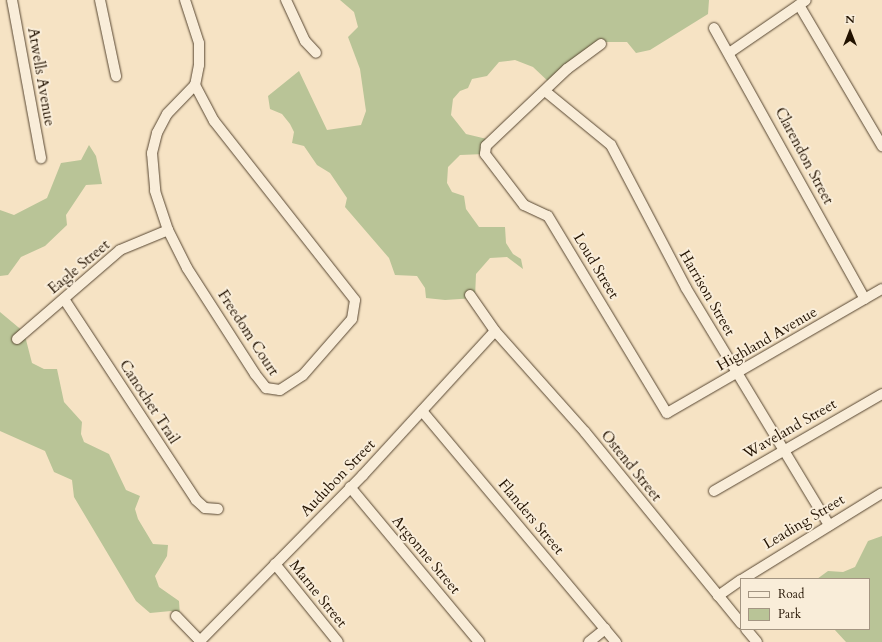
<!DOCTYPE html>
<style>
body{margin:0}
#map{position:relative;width:882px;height:642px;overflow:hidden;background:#f6e3c4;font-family:Cardo,serif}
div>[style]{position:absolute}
.green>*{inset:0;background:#b9c497}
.roads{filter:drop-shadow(0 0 1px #574631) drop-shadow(0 0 1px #574631)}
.minor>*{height:10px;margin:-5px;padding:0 5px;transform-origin:5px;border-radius:5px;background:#f9edd9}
span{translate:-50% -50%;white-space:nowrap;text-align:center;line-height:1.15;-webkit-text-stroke:4px #f9edd9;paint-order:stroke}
.street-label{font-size:15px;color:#221200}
.legend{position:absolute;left:740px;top:578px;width:130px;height:52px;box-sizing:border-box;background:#f9edd9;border:1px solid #a39582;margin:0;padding:5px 7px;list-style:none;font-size:12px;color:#221200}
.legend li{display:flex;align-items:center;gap:8px;height:20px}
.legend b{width:20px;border:1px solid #a39582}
.north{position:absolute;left:830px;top:12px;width:40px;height:40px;-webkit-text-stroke:3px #f9edd9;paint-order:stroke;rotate:0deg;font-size:11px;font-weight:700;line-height:16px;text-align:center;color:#221200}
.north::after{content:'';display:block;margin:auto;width:14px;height:18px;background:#221200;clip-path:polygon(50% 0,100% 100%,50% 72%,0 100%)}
</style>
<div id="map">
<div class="green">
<div style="clip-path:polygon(340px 0,709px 0,708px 14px,650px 50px,636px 53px,627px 42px,602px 42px,551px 84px,533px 67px,515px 60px,499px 62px,487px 76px,472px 79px,468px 88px,460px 91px,453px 99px,451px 115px,466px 134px,491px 140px,485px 154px,460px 155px,448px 167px,447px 183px,452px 192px,464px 196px,466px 209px,479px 227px,505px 227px,506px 243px,513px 254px,521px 259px,523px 269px,507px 257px,490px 258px,476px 274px,475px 298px,445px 300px,426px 298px,425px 288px,417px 276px,395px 275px,389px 258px,345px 207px,347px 198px,330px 173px,317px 165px,304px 146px,292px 143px,294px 132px,290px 124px,282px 114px,270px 109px,268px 96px,299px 71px,327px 130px,361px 125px,366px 111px,360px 69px,348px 37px,358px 27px,354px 12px)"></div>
<div style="clip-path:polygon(89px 145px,96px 156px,102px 184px,86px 185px,66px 215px,67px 225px,45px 246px,21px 257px,8px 275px,0 276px,0 210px,14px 215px,47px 198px,61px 163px,81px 160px)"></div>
<div style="clip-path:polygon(0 312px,24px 332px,32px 363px,44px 369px,57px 369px,64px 402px,82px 422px,81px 434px,84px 442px,109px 454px,126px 490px,140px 496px,135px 509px,138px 519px,153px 544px,168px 545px,167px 556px,155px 576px,159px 587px,179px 601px,180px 616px,171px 611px,150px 613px,136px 601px,74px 497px,72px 480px,54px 472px,45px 451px,0 431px)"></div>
<div style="clip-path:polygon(882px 536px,882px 642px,846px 642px,834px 629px,869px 629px,869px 579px,817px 579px,828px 571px,843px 572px,855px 567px,868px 541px)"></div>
</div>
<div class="roads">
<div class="minor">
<div style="left:12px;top:0;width:161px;rotate:79.6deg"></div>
<div style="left:100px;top:0;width:78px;rotate:78.1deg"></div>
<div style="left:185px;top:0;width:45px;rotate:72deg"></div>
<div style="left:199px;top:43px;width:22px;rotate:90deg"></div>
<div style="left:199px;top:65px;width:20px;rotate:101deg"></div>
<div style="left:195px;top:85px;width:40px;rotate:134deg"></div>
<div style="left:167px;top:114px;width:21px;rotate:118deg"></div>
<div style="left:157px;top:133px;width:21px;rotate:104deg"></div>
<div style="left:152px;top:153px;width:38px;rotate:85deg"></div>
<div style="left:155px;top:191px;width:41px;rotate:71.6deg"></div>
<div style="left:168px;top:230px;width:42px;rotate:63.4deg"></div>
<div style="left:187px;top:268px;width:126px;rotate:57.3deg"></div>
<div style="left:255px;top:374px;width:18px;rotate:52deg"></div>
<div style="left:266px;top:388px;width:14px;rotate:8deg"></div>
<div style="left:280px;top:390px;width:27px;rotate:-33deg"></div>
<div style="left:303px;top:375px;width:74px;rotate:-48.8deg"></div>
<div style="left:352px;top:319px;width:19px;rotate:-81deg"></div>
<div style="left:355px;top:300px;width:228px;rotate:-128.2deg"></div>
<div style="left:214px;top:121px;width:41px;rotate:-117.8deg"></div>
<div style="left:286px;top:0;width:45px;rotate:65.1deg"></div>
<div style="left:305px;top:41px;width:16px;rotate:47deg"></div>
<div style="left:799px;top:5px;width:164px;rotate:59.5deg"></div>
<div style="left:714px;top:28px;width:310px;rotate:60.9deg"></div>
<div style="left:601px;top:44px;width:42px;rotate:143.7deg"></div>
<div style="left:567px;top:69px;width:112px;rotate:136.5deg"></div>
<div style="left:486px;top:146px;width:8px;rotate:97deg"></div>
<div style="left:485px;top:154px;width:64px;rotate:52.6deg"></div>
<div style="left:524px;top:205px;width:26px;rotate:25deg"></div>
<div style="left:548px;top:216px;width:230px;rotate:58.9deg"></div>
<div style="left:667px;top:413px;width:248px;rotate:-30deg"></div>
<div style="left:729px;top:53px;width:93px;rotate:-34.5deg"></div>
<div style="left:545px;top:91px;width:85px;rotate:39.3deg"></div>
<div style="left:611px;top:145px;width:161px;rotate:62.3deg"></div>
<div style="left:686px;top:288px;width:277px;rotate:58.9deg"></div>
<div style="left:470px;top:295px;width:44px;rotate:55.2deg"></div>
<div style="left:495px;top:331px;width:135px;rotate:48.3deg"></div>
<div style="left:585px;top:432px;width:247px;rotate:50.8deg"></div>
<div style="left:64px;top:299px;width:240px;rotate:56.7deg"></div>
<div style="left:196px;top:500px;width:12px;rotate:42deg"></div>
<div style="left:205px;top:508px;width:13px;rotate:4deg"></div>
<div style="left:17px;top:339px;width:136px;rotate:-40.8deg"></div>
<div style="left:120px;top:250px;width:52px;rotate:-22.6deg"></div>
<div style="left:422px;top:411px;width:302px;rotate:50deg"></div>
<div style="left:350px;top:487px;width:202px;rotate:50.2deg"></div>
<div style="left:714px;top:491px;width:194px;rotate:-30deg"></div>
<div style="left:275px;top:564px;width:100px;rotate:51.1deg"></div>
<div style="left:743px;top:579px;width:163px;rotate:-31.7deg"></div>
<div style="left:718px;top:596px;width:28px;rotate:-35deg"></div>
<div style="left:176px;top:616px;width:36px;rotate:46deg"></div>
<div style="left:746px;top:629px;width:17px;rotate:50deg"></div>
<div style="left:199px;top:642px;width:234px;rotate:-45.5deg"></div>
<div style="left:363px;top:475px;width:195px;rotate:-47.5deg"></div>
<div style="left:589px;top:642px;width:21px;rotate:-39deg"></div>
</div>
</div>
<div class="street-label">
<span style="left:41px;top:77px;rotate:80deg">Atwells Avenue</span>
<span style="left:804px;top:156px;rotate:62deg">Clarendon Street</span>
<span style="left:596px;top:266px;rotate:59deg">Loud Street</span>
<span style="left:79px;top:267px;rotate:-40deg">Eagle Street</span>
<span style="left:707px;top:293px;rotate:60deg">Harrison Street</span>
<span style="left:248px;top:333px;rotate:57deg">Freedom Court</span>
<span style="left:767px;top:339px;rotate:-30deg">Highland Avenue</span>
<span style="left:149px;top:402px;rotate:57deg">Canochet Trail</span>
<span style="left:790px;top:429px;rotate:-30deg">Waveland Street</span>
<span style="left:631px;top:466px;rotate:51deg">Ostend Street</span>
<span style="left:338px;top:478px;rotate:-46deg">Audubon Street</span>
<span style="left:531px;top:517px;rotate:50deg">Flanders Street</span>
<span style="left:804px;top:522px;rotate:-31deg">Leading Street</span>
<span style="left:426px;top:555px;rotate:50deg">Argonne Street</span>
<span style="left:318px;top:594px;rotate:51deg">Marne Street</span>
</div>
<ul class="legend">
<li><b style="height:5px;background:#f9edd9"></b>Road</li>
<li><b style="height:11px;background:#b9c497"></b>Park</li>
</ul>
<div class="north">N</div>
</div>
